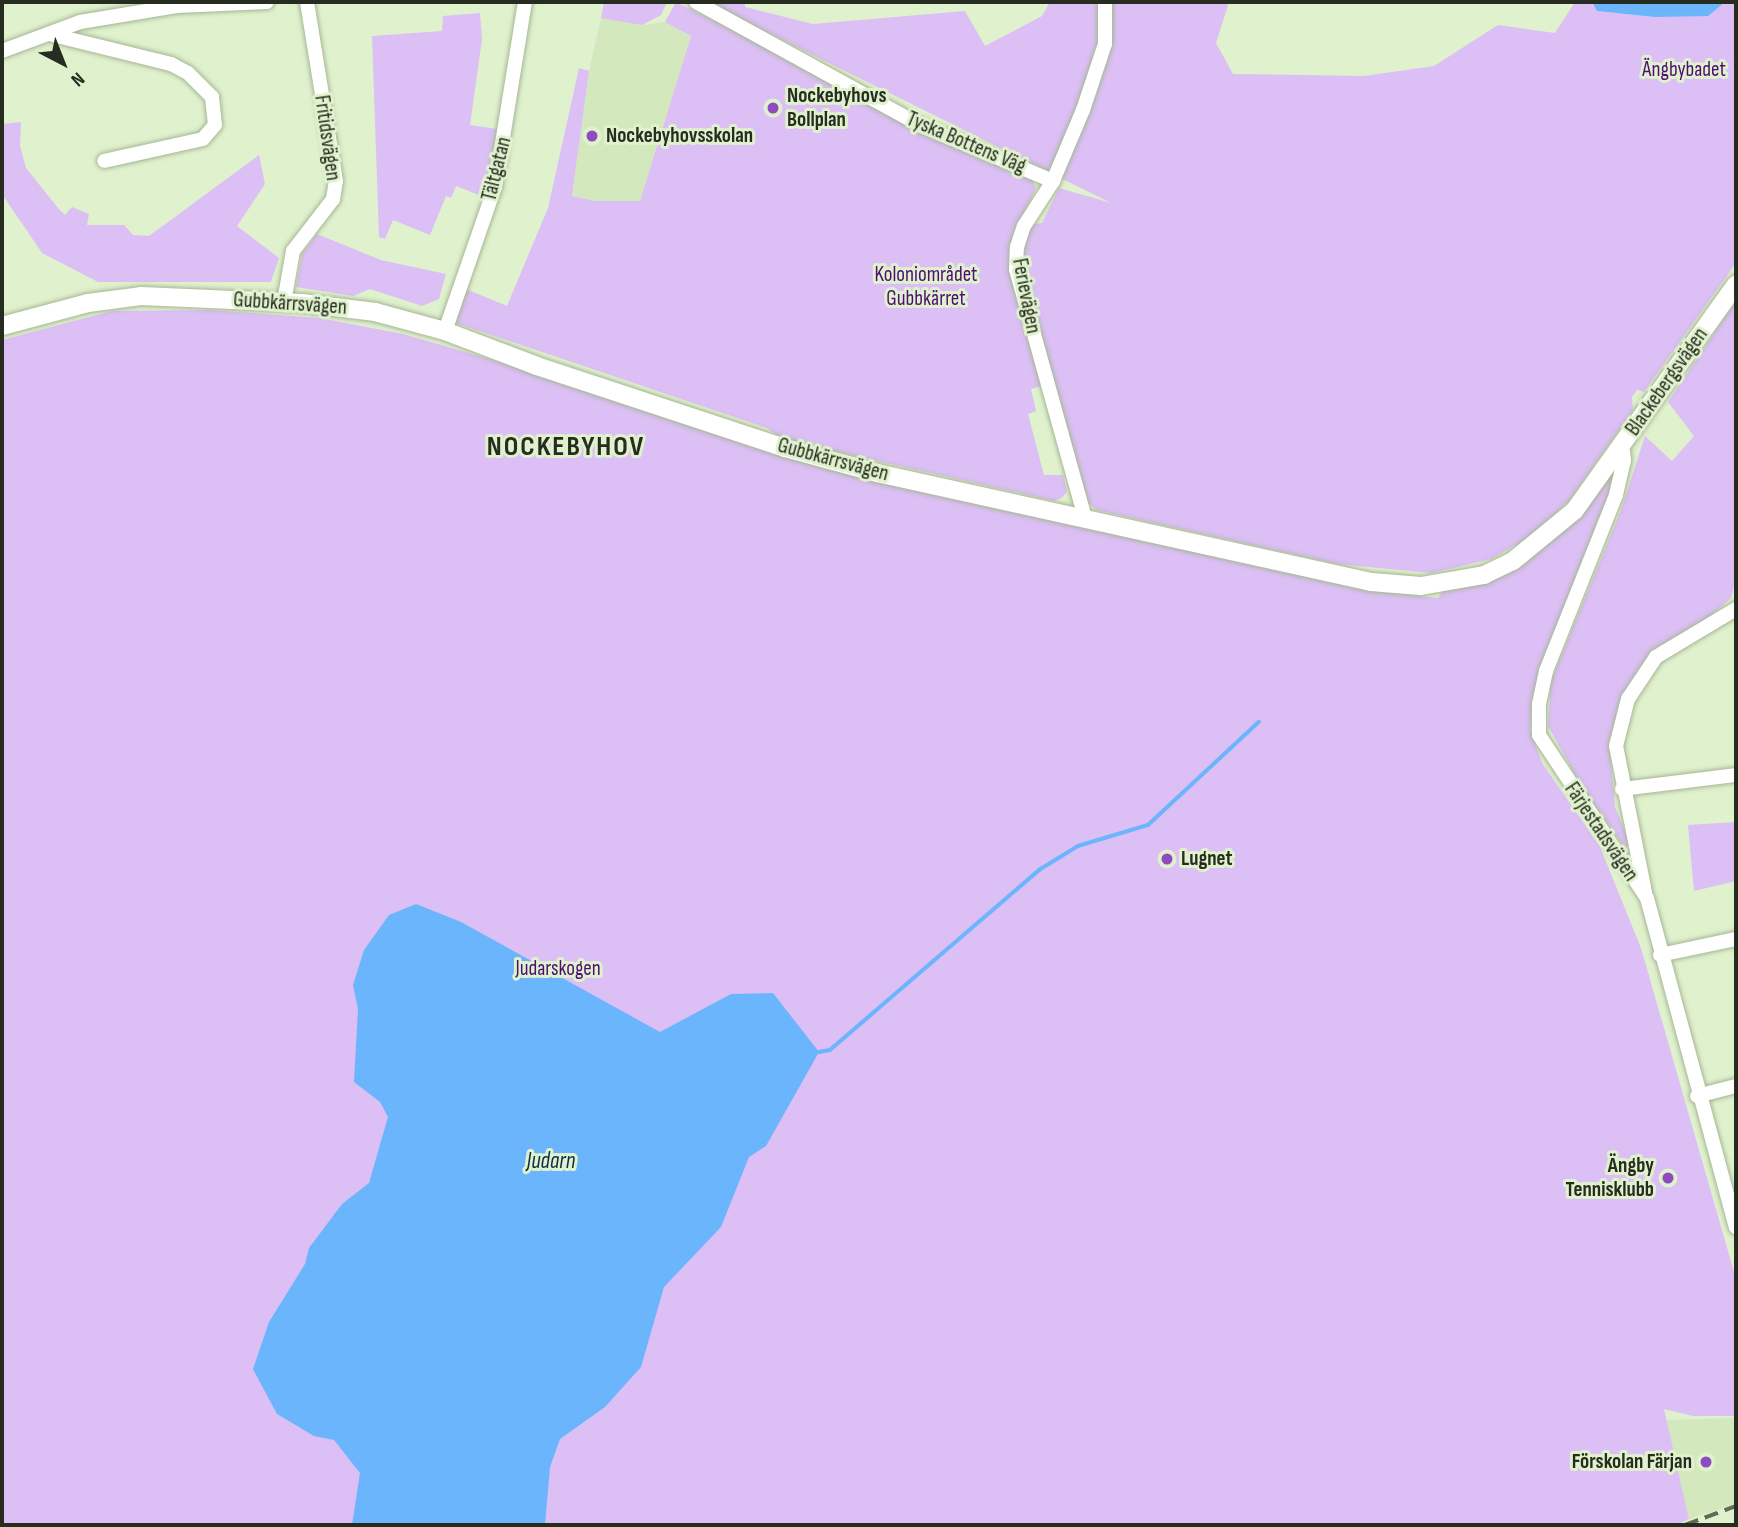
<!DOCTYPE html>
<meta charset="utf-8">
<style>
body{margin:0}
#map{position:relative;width:1738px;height:1527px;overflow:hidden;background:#e0f1ce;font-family:"Sofia Sans Condensed",sans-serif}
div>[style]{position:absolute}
.built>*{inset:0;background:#d4e8be}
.green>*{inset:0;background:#dbbff5}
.water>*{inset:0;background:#6ab5fb}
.stream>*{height:3.5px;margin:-1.75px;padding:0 1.75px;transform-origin:1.75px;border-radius:1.75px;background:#6ab5fb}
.roads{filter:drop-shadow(0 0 2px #a6b694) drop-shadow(0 0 2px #a6b694)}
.minor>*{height:14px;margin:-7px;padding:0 7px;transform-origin:7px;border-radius:7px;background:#fff}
.tertiary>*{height:18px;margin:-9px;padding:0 9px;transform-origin:9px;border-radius:9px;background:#fff}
.rail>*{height:3.5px;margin-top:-1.75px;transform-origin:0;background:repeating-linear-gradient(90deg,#606a56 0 14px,transparent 0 21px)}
.dots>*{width:19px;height:19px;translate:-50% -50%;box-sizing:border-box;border:4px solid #e0f1ce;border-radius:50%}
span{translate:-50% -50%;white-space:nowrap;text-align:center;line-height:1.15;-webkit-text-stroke:6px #e0f1ce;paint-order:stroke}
.park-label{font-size:21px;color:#4d0d71}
.poi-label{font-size:21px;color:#262c1f;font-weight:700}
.left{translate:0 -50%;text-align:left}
.right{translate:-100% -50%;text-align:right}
.street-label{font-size:21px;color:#262c1f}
.water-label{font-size:23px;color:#0e2d49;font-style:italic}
.district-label{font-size:28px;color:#262c1f;font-weight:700;letter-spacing:2px}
.frame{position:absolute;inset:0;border:4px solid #262c1f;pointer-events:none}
.north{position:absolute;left:28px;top:28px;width:70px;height:70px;-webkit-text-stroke:5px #e0f1ce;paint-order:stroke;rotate:138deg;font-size:19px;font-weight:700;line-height:28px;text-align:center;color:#262c1f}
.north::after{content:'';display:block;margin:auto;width:24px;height:32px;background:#262c1f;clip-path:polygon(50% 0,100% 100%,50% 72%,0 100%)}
</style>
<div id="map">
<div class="built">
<div style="clip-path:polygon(601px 18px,645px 25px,665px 22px,691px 36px,640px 201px,595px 201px,572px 196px,589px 71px)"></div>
<div style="clip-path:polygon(1736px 1418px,1736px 1504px,1689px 1519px,1666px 1420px)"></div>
</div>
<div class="green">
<div style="clip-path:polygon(604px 2px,667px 2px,661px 15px,642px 25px,601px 18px)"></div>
<div style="clip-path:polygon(676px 2px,1031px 177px,1036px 188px,1012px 241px,1011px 272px,1041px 386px,1031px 389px,1036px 411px,1028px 414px,1044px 475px,1063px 475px,1067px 491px,1063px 497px,1055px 501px,784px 440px,767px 428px,456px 323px,454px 316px,466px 289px,507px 306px,548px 208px,579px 68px,589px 71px,572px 196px,595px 201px,640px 201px,691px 36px,665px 22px)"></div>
<div style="clip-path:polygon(706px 2px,745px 2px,745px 7px,813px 24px,965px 11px,985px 46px,1042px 16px,1050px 2px,1229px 2px,1216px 43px,1233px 74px,1364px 76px,1434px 66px,1498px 25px,1555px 33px,1575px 2px,1592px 2px,1597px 11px,1654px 17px,1736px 2px,1736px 263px,1644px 392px,1637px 390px,1632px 397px,1633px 410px,1569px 501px,1530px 537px,1491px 559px,1432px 573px,1337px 564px,1096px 510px,1088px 503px,1022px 274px,1025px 240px,1031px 224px,1042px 223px,1059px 188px,1111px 203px)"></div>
<div style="clip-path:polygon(480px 13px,482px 39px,470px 125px,497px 129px,490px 170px,479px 195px,456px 186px,451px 198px,446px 196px,430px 235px,393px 220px,385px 239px,379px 237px,372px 36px,442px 31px,443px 16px)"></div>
<div style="clip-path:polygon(21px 122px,20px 146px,26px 168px,58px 208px,65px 215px,72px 207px,89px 214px,87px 225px,124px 225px,133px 235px,149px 236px,259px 155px,265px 184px,237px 226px,279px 258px,271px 282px,98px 282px,42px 253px,2px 194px,2px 124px)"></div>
<div style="clip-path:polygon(317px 234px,381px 260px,446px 274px,439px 299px,422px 306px,370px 289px,353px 296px,296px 287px,302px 254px)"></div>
<div style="clip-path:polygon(1736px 301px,1736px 580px,1731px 598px,1707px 619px,1652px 650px,1619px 704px,1610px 748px,1615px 807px,1631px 845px,1625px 848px,1581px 785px,1548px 726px,1551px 681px,1621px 510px,1645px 436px,1672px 461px,1694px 436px,1668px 402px)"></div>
<div style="clip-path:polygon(211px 310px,319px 318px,403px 334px,600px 391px,823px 468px,1374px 591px,1438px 598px,1443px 590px,1514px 568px,1574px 522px,1614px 469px,1614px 482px,1532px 703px,1530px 729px,1542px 763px,1600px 847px,1641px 948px,1736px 1279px,1736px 1416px,1693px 1416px,1664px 1409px,1689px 1519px,1676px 1525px,2px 1525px,2px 340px,112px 311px)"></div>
<div style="clip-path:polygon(1736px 822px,1736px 881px,1694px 891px,1688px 825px)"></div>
</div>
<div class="water">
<div style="clip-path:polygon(1592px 2px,1725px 2px,1708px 16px,1654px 17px,1597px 11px)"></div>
<div style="clip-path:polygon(416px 904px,461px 922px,660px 1032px,731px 994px,773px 993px,819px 1052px,766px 1146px,749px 1157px,721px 1227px,664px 1287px,641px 1367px,605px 1407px,560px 1439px,550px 1467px,545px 1525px,352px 1525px,360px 1473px,334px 1440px,314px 1436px,277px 1414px,253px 1369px,269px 1322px,305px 1264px,309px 1248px,342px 1204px,369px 1183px,388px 1117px,380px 1102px,354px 1082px,358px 1009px,353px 985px,364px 950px,389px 915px)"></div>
</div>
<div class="stream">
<div style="left:819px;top:1052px;width:11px;rotate:-10deg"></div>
<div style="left:830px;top:1050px;width:276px;rotate:-40.7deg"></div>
<div style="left:1039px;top:870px;width:46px;rotate:-31.6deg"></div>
<div style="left:1078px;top:846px;width:73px;rotate:-16.7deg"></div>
<div style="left:1148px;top:825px;width:151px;rotate:-42.9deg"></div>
</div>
<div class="roads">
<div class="minor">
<div style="left:696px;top:2px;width:258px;rotate:28.8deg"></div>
<div style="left:922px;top:126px;width:142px;rotate:22.8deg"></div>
<div style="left:53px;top:35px;width:122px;rotate:13.8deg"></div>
<div style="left:171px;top:64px;width:19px;rotate:28deg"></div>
<div style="left:188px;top:73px;width:34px;rotate:45deg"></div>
<div style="left:212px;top:97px;width:28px;rotate:84deg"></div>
<div style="left:215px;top:125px;width:18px;rotate:131deg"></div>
<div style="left:203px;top:139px;width:101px;rotate:167.5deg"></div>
<div style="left:2px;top:51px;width:83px;rotate:-20.4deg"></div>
<div style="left:80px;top:22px;width:98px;rotate:-9.4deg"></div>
<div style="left:177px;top:6px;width:90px;rotate:-2.5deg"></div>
<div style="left:284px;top:302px;width:52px;rotate:-80deg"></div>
<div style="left:293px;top:251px;width:66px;rotate:-52.4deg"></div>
<div style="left:333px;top:199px;width:18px;rotate:-81deg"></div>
<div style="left:336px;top:181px;width:181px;rotate:-99.2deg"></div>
<div style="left:445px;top:331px;width:152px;rotate:-70.9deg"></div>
<div style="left:495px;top:187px;width:187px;rotate:-80.8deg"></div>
<div style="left:1622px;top:445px;width:15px;rotate:82deg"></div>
<div style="left:1624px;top:460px;width:36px;rotate:103deg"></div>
<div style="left:1616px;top:495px;width:189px;rotate:111.7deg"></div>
<div style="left:1546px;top:671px;width:34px;rotate:102deg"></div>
<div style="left:1539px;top:704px;width:31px;rotate:90deg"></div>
<div style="left:1539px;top:735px;width:196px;rotate:56.5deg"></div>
<div style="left:1647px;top:898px;width:341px;rotate:74.9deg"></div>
<div style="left:1085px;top:518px;width:257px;rotate:-105.5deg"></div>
<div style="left:1016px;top:270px;width:23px;rotate:-88deg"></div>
<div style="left:1017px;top:247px;width:22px;rotate:-72deg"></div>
<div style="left:1024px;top:226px;width:54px;rotate:-57.2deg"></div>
<div style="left:1053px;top:181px;width:77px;rotate:-67.1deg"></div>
<div style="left:1083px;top:110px;width:70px;rotate:-71.6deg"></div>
<div style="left:1105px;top:44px;width:42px;rotate:-90deg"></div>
<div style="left:1622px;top:789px;width:115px;rotate:-7deg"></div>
<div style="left:1645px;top:892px;width:149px;rotate:-101.2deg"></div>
<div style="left:1616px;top:746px;width:49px;rotate:-75.7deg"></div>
<div style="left:1628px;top:699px;width:50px;rotate:-56.3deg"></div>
<div style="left:1656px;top:657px;width:93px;rotate:-31deg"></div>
<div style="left:1660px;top:955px;width:78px;rotate:-11.9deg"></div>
<div style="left:1697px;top:1096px;width:40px;rotate:-14.4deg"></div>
</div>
<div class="tertiary">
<div style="left:2px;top:326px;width:89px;rotate:-15deg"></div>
<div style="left:88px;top:303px;width:53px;rotate:-7.5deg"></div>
<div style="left:141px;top:296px;width:161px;rotate:2.5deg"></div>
<div style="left:302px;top:303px;width:74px;rotate:7deg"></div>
<div style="left:375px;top:312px;width:73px;rotate:15.2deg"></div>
<div style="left:445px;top:331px;width:98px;rotate:20.8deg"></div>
<div style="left:537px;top:366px;width:261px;rotate:18.3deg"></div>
<div style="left:785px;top:448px;width:95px;rotate:15.2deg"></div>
<div style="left:877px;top:473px;width:506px;rotate:12.44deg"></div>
<div style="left:1371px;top:582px;width:50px;rotate:4.6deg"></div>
<div style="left:1421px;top:586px;width:64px;rotate:-9.9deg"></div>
<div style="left:1484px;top:575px;width:32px;rotate:-26deg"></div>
<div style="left:1513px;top:561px;width:80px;rotate:-39.4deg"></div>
<div style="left:1575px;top:510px;width:277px;rotate:-54.5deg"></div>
</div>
</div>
<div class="rail">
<div style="left:1685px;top:1525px;width:54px;rotate:-20.4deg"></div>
</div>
<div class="dots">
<div style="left:773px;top:108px;background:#8f4bbf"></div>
<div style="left:592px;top:136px;background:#8f4bbf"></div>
<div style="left:1167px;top:859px;background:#8f4bbf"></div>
<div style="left:1668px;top:1178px;background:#8f4bbf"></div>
<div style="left:1706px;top:1462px;background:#8f4bbf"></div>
</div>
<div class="park-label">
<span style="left:1684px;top:70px">Ängbybadet</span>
<span style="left:926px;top:287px">Koloniområdet<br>Gubbkärret</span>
<span style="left:558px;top:969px">Judarskogen</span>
</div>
<div class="poi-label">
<span class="left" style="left:787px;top:108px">Nockebyhovs<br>Bollplan</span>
<span class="left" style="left:606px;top:136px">Nockebyhovsskolan</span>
<span class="left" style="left:1181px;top:859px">Lugnet</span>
<span class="right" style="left:1654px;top:1178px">Ängby<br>Tennisklubb</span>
<span class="right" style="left:1692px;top:1462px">Förskolan Färjan</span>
</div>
<div class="street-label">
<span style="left:327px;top:138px;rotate:82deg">Fritidsvägen</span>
<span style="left:966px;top:143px;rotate:23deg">Tyska Bottens Väg</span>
<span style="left:497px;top:169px;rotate:-76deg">Tältgatan</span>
<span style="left:1026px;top:296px;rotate:79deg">Ferievägen</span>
<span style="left:290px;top:304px;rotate:4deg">Gubbkärrsvägen</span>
<span style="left:1667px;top:382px;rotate:-55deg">Blackebergsvägen</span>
<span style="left:833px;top:460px;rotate:15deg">Gubbkärrsvägen</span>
<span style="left:1601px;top:832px;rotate:56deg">Färjestadsvägen</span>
</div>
<div class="water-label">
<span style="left:551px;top:1161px">Judarn</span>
</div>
<div class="district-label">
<span style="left:566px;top:447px">NOCKEBYHOV</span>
</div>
<div class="frame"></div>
<div class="north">N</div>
</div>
